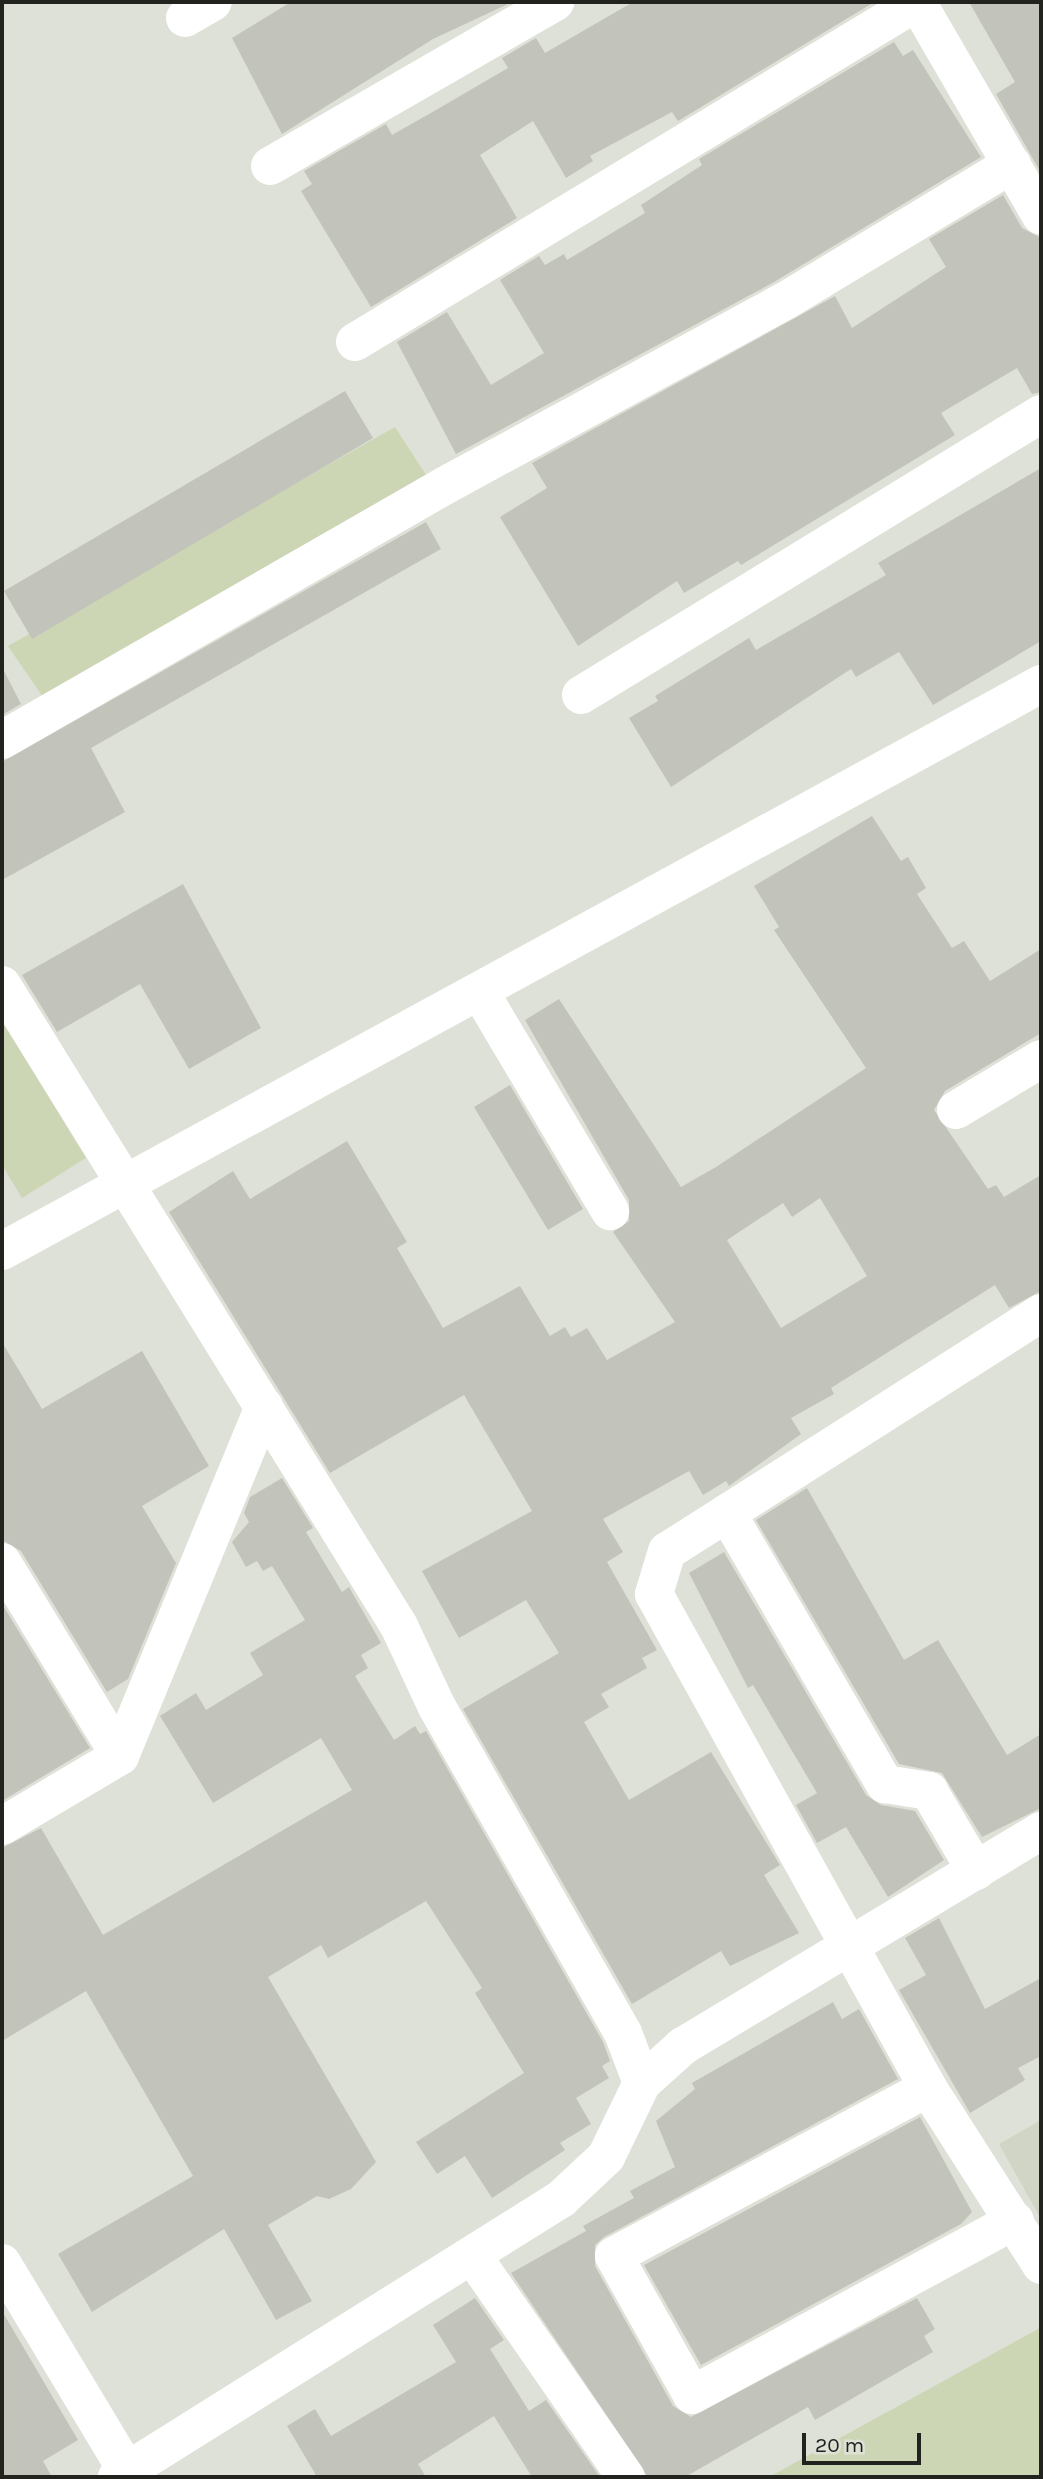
<!DOCTYPE html>
<style>
body{margin:0}
#map{position:relative;width:1043px;height:2479px;overflow:hidden;background:#dee1d7;font-family:Karla,sans-serif}
div>[style]{position:absolute}
.built>*{inset:0;background:#d1d5c6}
.green>*{inset:0;background:#cdd6b4}
.building>*{inset:0;background:#c2c4bb}
.minor>*{height:38px;margin:-19px;padding:0 19px;transform-origin:19px;border-radius:19px;background:#fff}
span{translate:-50% -50%;white-space:nowrap;text-align:center;line-height:1.15;-webkit-text-stroke:6px #dee1d7;paint-order:stroke}
.frame{position:absolute;inset:0;border:4px solid #22231f;pointer-events:none}
.scale{position:absolute;left:802px;top:2433px;width:119px;height:32px;box-sizing:border-box;border:4px solid #22231f;border-top:0;padding-left:9px;font-size:21px;line-height:24px;white-space:nowrap;color:#22231f;-webkit-text-stroke:5px #dee1d7;paint-order:stroke}
</style>
<div id="map">
<div class="built">
<div style="clip-path:polygon(1041px 2120px,1041px 2219px,999px 2144px)"></div>
</div>
<div class="green">
<div style="clip-path:polygon(395px 427px,430px 481px,47px 703px,8px 646px)"></div>
<div style="clip-path:polygon(2px 1021px,86px 1158px,22px 1198px,2px 1165px)"></div>
<div style="clip-path:polygon(1040px 2328px,1041px 2477px,769px 2477px)"></div>
</div>
<div class="building">
<div style="clip-path:polygon(291px 2px,512px 2px,433px 39px,282px 134px,232px 38px)"></div>
<div style="clip-path:polygon(633px 2px,871px 4px,678px 121px,672px 112px,590px 156px,593px 161px,566px 178px,533px 121px,480px 155px,517px 218px,371px 307px,301px 191px,312px 184px,304px 171px,386px 124px,392px 135px,436px 110px,508px 68px,502px 58px,536px 38px,545px 53px)"></div>
<div style="clip-path:polygon(969px 2px,1041px 2px,1041px 173px,996px 94px,1015px 82px)"></div>
<div style="clip-path:polygon(894px 42px,903px 56px,913px 50px,981px 157px,774px 282px,456px 454px,397px 342px,447px 312px,491px 385px,544px 353px,500px 280px,539px 256px,545px 265px,564px 254px,567px 260px,645px 213px,641px 205px,702px 165px,699px 159px)"></div>
<div style="clip-path:polygon(1003px 195px,1022px 228px,1041px 238px,1041px 392px,1032px 394px,1017px 368px,941px 413px,955px 435px,741px 565px,738px 561px,684px 593px,677px 581px,578px 646px,500px 517px,547px 488px,532px 463px,835px 296px,852px 328px,946px 267px,929px 239px)"></div>
<div style="clip-path:polygon(345px 391px,373px 438px,32px 639px,4px 591px)"></div>
<div style="clip-path:polygon(1041px 468px,1041px 641px,933px 705px,899px 652px,856px 677px,851px 669px,671px 787px,629px 718px,658px 701px,655px 696px,749px 638px,756px 650px,886px 575px,878px 563px)"></div>
<div style="clip-path:polygon(426px 522px,441px 549px,91px 748px,125px 812px,2px 880px,2px 762px)"></div>
<div style="clip-path:polygon(2px 667px,21px 704px,2px 715px)"></div>
<div style="clip-path:polygon(evenodd,872px 816px,901px 861px,908px 857px,926px 888px,917px 894px,952px 948px,964px 941px,990px 981px,1041px 949px,1041px 1033px,945px 1091px,934px 1110px,988px 1189px,996px 1185px,1004px 1197px,1041px 1175px,1041px 1291px,1009px 1308px,995px 1285px,831px 1388px,834px 1394px,791px 1418px,801px 1434px,729px 1486px,726px 1481px,703px 1495px,689px 1471px,603px 1519px,623px 1552px,607px 1562px,657px 1650px,642px 1658px,647px 1668px,601px 1694px,609px 1707px,584px 1722px,629px 1800px,711px 1752px,780px 1865px,764px 1875px,799px 1933px,730px 1966px,721px 1951px,632px 2004px,463px 1709px,559px 1653px,526px 1600px,459px 1638px,422px 1571px,532px 1511px,464px 1395px,330px 1473px,169px 1212px,233px 1171px,250px 1199px,347px 1141px,407px 1242px,397px 1248px,443px 1328px,520px 1286px,550px 1336px,565px 1327px,571px 1337px,587px 1328px,607px 1360px,675px 1322px,613px 1232px,629px 1221px,629px 1200px,525px 1020px,559px 999px,681px 1187px,716px 1167px,866px 1068px,774px 930px,779px 927px,754px 886px,872px 816px,820px 1198px,867px 1276px,781px 1328px,727px 1240px,783px 1203px,792px 1217px,820px 1198px)"></div>
<div style="clip-path:polygon(183px 884px,261px 1028px,189px 1069px,140px 984px,57px 1032px,22px 975px)"></div>
<div style="clip-path:polygon(510px 1085px,583px 1209px,548px 1230px,474px 1107px)"></div>
<div style="clip-path:polygon(2px 1342px,42px 1409px,142px 1351px,209px 1466px,142px 1506px,176px 1563px,128px 1679px,107px 1692px,21px 1551px,2px 1540px)"></div>
<div style="clip-path:polygon(282px 1478px,313px 1528px,306px 1532px,342px 1592px,349px 1587px,381px 1643px,361px 1655px,368px 1668px,355px 1676px,394px 1740px,415px 1726px,420px 1734px,426px 1731px,603px 2042px,610px 2061px,602px 2066px,609px 2078px,576px 2098px,591px 2124px,560px 2143px,565px 2150px,492px 2198px,465px 2156px,437px 2174px,416px 2142px,524px 2073px,475px 1993px,482px 1988px,426px 1901px,328px 1958px,321px 1945px,268px 1977px,376px 2162px,351px 2189px,329px 2199px,317px 2196px,268px 2225px,312px 2301px,276px 2320px,224px 2229px,92px 2312px,58px 2254px,193px 2176px,86px 1991px,2px 2041px,2px 1848px,41px 1828px,103px 1935px,352px 1790px,321px 1738px,213px 1803px,160px 1716px,196px 1693px,206px 1710px,263px 1675px,250px 1653px,305px 1620px,272px 1566px,263px 1571px,257px 1561px,246px 1567px,232px 1542px,249px 1522px,244px 1513px,250px 1497px)"></div>
<div style="clip-path:polygon(807px 1488px,904px 1660px,938px 1640px,1007px 1755px,1041px 1734px,1041px 1808px,982px 1837px,942px 1773px,899px 1764px,756px 1520px)"></div>
<div style="clip-path:polygon(724px 1552px,866px 1795px,881px 1805px,915px 1811px,944px 1860px,888px 1897px,846px 1827px,817px 1843px,796px 1805px,817px 1793px,753px 1685px,748px 1688px,689px 1573px)"></div>
<div style="clip-path:polygon(2px 1604px,90px 1748px,2px 1801px)"></div>
<div style="clip-path:polygon(939px 1918px,985px 2009px,1041px 1978px,1041px 2056px,1018px 2068px,1025px 2080px,970px 2113px,899px 1990px,926px 1975px,905px 1938px)"></div>
<div style="clip-path:polygon(833px 2002px,842px 2019px,859px 2009px,898px 2079px,604px 2237px,595px 2245px,595px 2266px,673px 2406px,691px 2417px,917px 2298px,935px 2329px,924px 2336px,933px 2352px,815px 2420px,808px 2407px,685px 2477px,648px 2477px,511px 2273px,586px 2231px,583px 2226px,634px 2198px,630px 2191px,675px 2167px,656px 2121px,695px 2089px,692px 2083px)"></div>
<div style="clip-path:polygon(920px 2117px,972px 2212px,961px 2224px,701px 2365px,644px 2265px)"></div>
<div style="clip-path:polygon(475px 2298px,504px 2340px,490px 2349px,529px 2411px,546px 2400px,600px 2477px,532px 2477px,494px 2416px,418px 2464px,426px 2477px,317px 2477px,287px 2426px,315px 2409px,331px 2436px,456px 2362px,433px 2325px)"></div>
<div style="clip-path:polygon(2px 2311px,78px 2440px,43px 2461px,52px 2477px,2px 2477px)"></div>
</div>
<div class="minor">
<div style="left:917px;top:2px;width:247px;rotate:59.9deg"></div>
<div style="left:185px;top:18px;width:32px;rotate:-30deg"></div>
<div style="left:270px;top:166px;width:329px;rotate:-29.9deg"></div>
<div style="left:355px;top:342px;width:657px;rotate:-31.17deg"></div>
<div style="left:581px;top:695px;width:539px;rotate:-31.42deg"></div>
<div style="left:2px;top:740px;width:512px;rotate:-29.87deg"></div>
<div style="left:446px;top:485px;width:386px;rotate:-28.5deg"></div>
<div style="left:785px;top:301px;width:265px;rotate:-31.1deg"></div>
<div style="left:2px;top:985px;width:754px;rotate:58.23deg"></div>
<div style="left:399px;top:1626px;width:89px;rotate:64.9deg"></div>
<div style="left:437px;top:1707px;width:375px;rotate:60.3deg"></div>
<div style="left:623px;top:2033px;width:53px;rotate:69.2deg"></div>
<div style="left:480px;top:992px;width:255px;rotate:59.3deg"></div>
<div style="left:956px;top:1110px;width:99px;rotate:-31deg"></div>
<div style="left:2px;top:1251px;width:1184px;rotate:-28.62deg"></div>
<div style="left:1041px;top:1313px;width:443px;rotate:147.5deg"></div>
<div style="left:667px;top:1551px;width:45px;rotate:106.8deg"></div>
<div style="left:654px;top:1594px;width:565px;rotate:60.98deg"></div>
<div style="left:928px;top:2088px;width:210px;rotate:57.4deg"></div>
<div style="left:727px;top:1513px;width:314px;rotate:59.8deg"></div>
<div style="left:885px;top:1784px;width:45px;rotate:9deg"></div>
<div style="left:929px;top:1791px;width:93px;rotate:59.6deg"></div>
<div style="left:2px;top:1562px;width:227px;rotate:58.7deg"></div>
<div style="left:120px;top:1756px;width:137px;rotate:149.3deg"></div>
<div style="left:120px;top:1756px;width:378px;rotate:-67.6deg"></div>
<div style="left:928px;top:2088px;width:356px;rotate:151.9deg"></div>
<div style="left:614px;top:2256px;width:159px;rotate:60.7deg"></div>
<div style="left:692px;top:2395px;width:367px;rotate:-28.4deg"></div>
<div style="left:472px;top:2255px;width:270px;rotate:55.3deg"></div>
<div style="left:2px;top:2263px;width:243px;rotate:59deg"></div>
<div style="left:117px;top:2477px;width:524px;rotate:-32.05deg"></div>
<div style="left:561px;top:2199px;width:62px;rotate:-43deg"></div>
<div style="left:606px;top:2157px;width:82px;rotate:-64.1deg"></div>
<div style="left:642px;top:2083px;width:55px;rotate:-42.1deg"></div>
<div style="left:683px;top:2046px;width:418px;rotate:-31deg"></div>
</div>
<div class="frame"></div>
<div class="scale">20 m</div>
</div>
